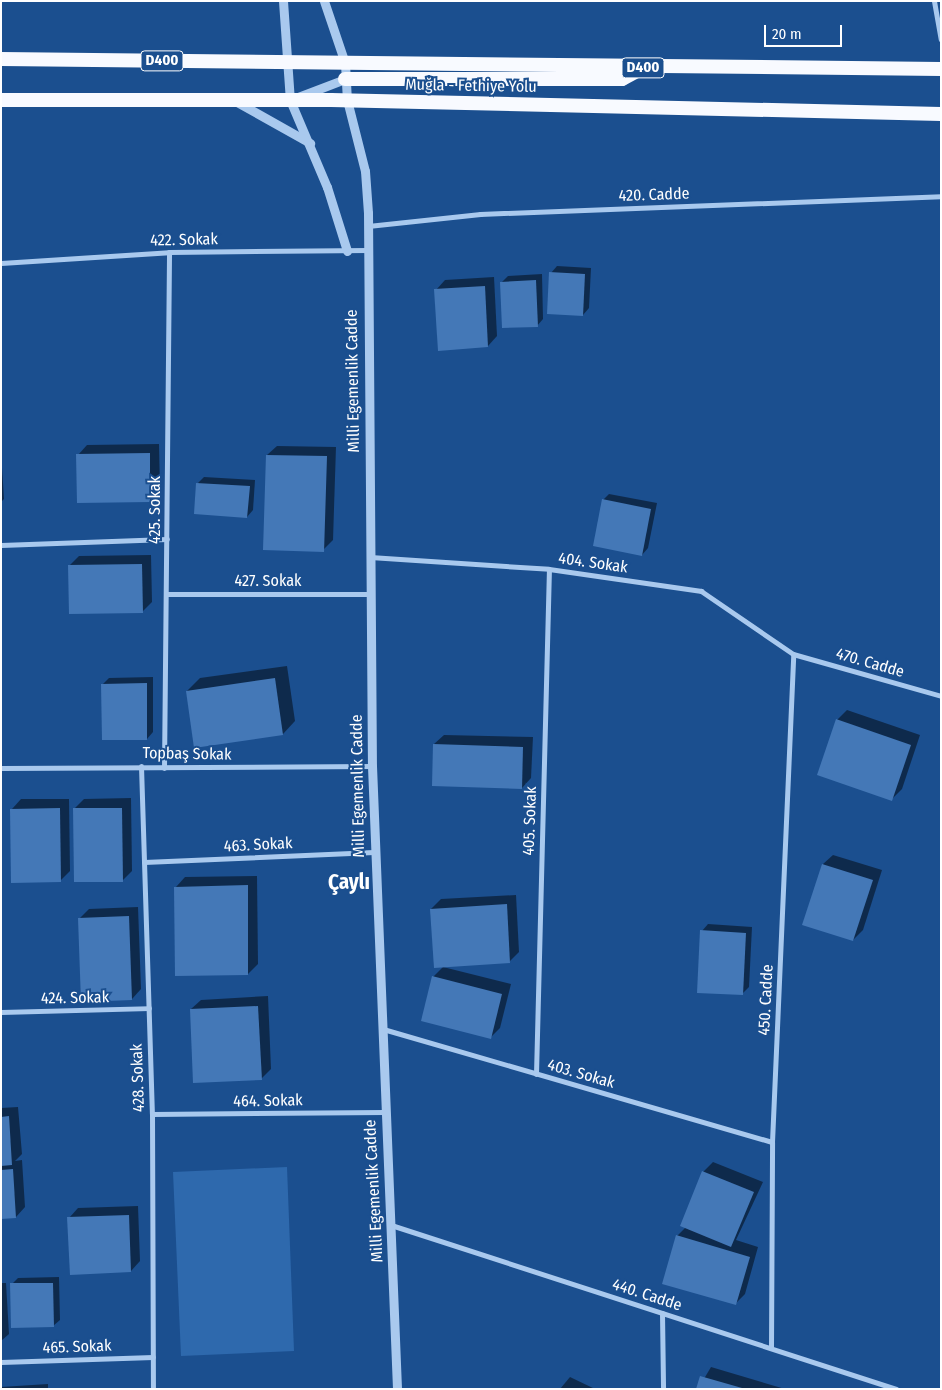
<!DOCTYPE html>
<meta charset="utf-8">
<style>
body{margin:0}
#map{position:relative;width:942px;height:1390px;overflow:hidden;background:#1b4f8f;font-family:"Fira Sans Condensed",sans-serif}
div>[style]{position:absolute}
.green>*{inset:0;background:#2e69ad}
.shadow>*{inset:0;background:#0007}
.building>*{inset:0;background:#4478b7}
.minor>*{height:5px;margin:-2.5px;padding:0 2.5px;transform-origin:2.5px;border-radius:2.5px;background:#a9c9ee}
.tertiary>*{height:9px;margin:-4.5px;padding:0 4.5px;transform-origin:4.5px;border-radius:4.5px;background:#a9c9ee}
.trunk>*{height:14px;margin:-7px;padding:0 7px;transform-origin:7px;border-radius:7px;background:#f8faff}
span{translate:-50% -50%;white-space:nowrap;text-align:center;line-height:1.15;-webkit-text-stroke:4px #1b4f8f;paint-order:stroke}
.shield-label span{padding:1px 4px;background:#1b4f8f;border:1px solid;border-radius:4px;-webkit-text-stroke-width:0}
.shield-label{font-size:15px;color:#fff;font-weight:700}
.street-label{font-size:16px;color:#fff}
.district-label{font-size:21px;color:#fff;font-weight:700}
.frame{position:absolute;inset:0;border:2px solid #fff;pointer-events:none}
.scale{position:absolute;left:764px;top:25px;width:78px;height:22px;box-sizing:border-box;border:2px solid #fff;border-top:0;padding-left:6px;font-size:15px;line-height:18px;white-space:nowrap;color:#fff;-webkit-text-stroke:4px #1b4f8f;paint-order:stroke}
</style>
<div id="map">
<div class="green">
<div style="clip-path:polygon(287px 1167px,294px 1351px,181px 1356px,173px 1172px)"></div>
</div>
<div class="shadow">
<div style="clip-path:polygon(557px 266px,591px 268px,589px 308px,583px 315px,551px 273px)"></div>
<div style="clip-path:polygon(542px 274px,543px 319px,537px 326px,502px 282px,508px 276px)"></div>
<div style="clip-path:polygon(494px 277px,497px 336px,488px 346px,436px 290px,445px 280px)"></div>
<div style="clip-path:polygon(159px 444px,160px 491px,150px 501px,78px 455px,87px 445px)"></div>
<div style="clip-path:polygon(277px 446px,336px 447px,333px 540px,323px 550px,267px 455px)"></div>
<div style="clip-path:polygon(1px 452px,4px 499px,1px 502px)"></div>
<div style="clip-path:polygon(204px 477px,255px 480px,253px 510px,247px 517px,198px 483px)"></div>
<div style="clip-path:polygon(609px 494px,657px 503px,648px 548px,642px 555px,603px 500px)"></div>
<div style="clip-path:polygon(151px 555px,152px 602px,142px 612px,70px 565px,79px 556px)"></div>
<div style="clip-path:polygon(287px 666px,295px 721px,283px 734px,187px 691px,200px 678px)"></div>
<div style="clip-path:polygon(153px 677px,153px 732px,147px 739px,103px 684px,109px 678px)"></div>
<div style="clip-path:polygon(847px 710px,920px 735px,902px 789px,892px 799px,837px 720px)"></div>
<div style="clip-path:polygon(444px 735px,533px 737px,531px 778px,522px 788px,434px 744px)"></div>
<div style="clip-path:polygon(131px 798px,132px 871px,123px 880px,74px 809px,84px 799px)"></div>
<div style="clip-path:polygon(21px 799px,69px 799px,70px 871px,60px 881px,12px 809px)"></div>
<div style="clip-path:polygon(833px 855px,882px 870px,863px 930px,853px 940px,823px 864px)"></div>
<div style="clip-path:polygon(257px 876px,258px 964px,248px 974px,176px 887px,185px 877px)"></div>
<div style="clip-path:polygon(516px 895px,519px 952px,509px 962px,431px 909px,441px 899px)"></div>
<div style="clip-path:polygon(138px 907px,141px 989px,132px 999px,80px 918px,89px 909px)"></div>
<div style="clip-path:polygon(708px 924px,752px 927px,749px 987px,742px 994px,702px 931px)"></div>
<div style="clip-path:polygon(443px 967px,511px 984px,500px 1028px,491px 1037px,433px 977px)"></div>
<div style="clip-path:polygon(268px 996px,271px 1069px,261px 1079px,191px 1009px,201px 1000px)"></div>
<div style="clip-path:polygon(18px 1107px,22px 1154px,15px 1161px,22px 1160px,25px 1207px,16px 1217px,1px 1218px,1px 1108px)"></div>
<div style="clip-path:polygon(713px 1162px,763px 1182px,736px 1240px,758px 1247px,745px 1294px,735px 1304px,677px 1236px,686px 1227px,703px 1172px)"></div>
<div style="clip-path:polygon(138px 1206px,140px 1261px,131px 1271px,69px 1218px,78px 1208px)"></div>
<div style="clip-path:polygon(59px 1277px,60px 1320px,53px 1326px,12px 1284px,18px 1278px)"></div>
<div style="clip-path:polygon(1px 1283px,6px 1283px,9px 1334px,1px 1341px)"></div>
<div style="clip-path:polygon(711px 1367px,785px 1389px,698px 1389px)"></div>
<div style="clip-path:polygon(570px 1377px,595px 1389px,560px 1389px)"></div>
<div style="clip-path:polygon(48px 1384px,48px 1389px,1px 1389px,1px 1387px)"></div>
</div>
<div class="building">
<div style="clip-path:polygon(549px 272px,585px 274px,583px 316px,547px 314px)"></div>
<div style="clip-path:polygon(536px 280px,538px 327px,502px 328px,500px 282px)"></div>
<div style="clip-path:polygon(485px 286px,488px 347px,438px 351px,434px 289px)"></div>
<div style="clip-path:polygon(150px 453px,150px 502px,77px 503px,76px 454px)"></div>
<div style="clip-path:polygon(266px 455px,327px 456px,324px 552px,263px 550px)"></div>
<div style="clip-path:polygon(196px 483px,250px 486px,247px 518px,194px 514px)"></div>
<div style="clip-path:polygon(602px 499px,651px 509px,642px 556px,593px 546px)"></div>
<div style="clip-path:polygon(142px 564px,143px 613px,69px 614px,68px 565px)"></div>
<div style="clip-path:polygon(275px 678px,283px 735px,194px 748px,186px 691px)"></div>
<div style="clip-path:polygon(147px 683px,147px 740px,102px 740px,101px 684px)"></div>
<div style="clip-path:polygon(836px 719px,911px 745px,892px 801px,817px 775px)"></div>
<div style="clip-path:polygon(433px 744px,523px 747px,522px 789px,432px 786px)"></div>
<div style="clip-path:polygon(60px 808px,61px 882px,11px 883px,10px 809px)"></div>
<div style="clip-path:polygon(73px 808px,122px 808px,123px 882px,74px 882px)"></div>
<div style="clip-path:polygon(822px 864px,873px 880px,853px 941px,802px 925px)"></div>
<div style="clip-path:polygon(248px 885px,248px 975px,175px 976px,174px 887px)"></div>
<div style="clip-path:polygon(507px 904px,510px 963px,434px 968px,430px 909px)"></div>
<div style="clip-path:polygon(129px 916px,132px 1000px,81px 1002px,78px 918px)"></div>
<div style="clip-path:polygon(700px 930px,746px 933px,743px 995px,697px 993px)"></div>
<div style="clip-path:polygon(432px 976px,502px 994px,491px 1039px,421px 1021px)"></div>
<div style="clip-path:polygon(258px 1006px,262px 1080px,193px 1083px,190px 1009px)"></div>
<div style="clip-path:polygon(9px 1116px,12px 1165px,1px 1166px,1px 1117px)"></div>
<div style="clip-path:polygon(13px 1169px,16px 1218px,1px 1219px,1px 1170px)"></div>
<div style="clip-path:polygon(702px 1171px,754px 1192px,731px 1247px,680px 1226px)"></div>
<div style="clip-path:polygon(129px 1215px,131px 1272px,70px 1275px,67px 1217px)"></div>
<div style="clip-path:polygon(676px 1235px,750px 1257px,736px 1305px,662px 1284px)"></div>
<div style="clip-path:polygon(10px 1283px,53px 1283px,54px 1327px,11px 1328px)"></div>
<div style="clip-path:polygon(700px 1376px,742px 1388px,742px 1389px,696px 1389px)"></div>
</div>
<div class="minor">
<div style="left:934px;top:1px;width:39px;rotate:80deg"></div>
<div style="left:368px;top:226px;width:113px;rotate:-6.1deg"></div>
<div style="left:480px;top:214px;width:461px;rotate:-2.2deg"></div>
<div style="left:1px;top:263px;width:168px;rotate:-3.7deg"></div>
<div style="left:169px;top:252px;width:199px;rotate:-0.6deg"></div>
<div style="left:1px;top:545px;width:166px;rotate:-2.1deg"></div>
<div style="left:370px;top:557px;width:179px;rotate:3.8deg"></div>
<div style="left:549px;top:569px;width:154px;rotate:8.2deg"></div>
<div style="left:701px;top:591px;width:112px;rotate:34.4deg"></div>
<div style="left:793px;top:654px;width:154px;rotate:15.8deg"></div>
<div style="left:167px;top:594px;width:204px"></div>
<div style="left:141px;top:766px;width:348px;rotate:88.2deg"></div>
<div style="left:152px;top:1114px;width:275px;rotate:89.8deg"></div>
<div style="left:1px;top:768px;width:371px;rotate:-0.3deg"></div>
<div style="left:164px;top:768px;width:516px;rotate:-89.44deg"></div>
<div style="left:144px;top:862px;width:230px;rotate:-2.5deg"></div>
<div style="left:1px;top:1012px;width:148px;rotate:-1.5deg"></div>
<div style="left:383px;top:1029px;width:405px;rotate:16.2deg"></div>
<div style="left:536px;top:1074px;width:505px;rotate:-88.53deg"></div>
<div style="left:152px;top:1114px;width:233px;rotate:-0.5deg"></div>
<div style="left:391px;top:1225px;width:531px;rotate:17.99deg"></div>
<div style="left:662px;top:1313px;width:76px;rotate:89.2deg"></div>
<div style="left:771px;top:1348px;width:206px;rotate:-89.7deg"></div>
<div style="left:772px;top:1142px;width:488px;rotate:-87.5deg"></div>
<div style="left:1px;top:1362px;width:152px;rotate:-1.9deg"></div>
</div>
<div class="tertiary">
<div style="left:283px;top:1px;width:99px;rotate:86deg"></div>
<div style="left:290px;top:100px;width:95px;rotate:67deg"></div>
<div style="left:327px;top:187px;width:67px;rotate:72.6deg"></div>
<div style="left:324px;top:1px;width:65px;rotate:71.3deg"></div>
<div style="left:345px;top:63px;width:37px;rotate:87deg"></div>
<div style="left:347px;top:100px;width:73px;rotate:75.8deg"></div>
<div style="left:365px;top:171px;width:42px;rotate:85.9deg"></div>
<div style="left:368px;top:213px;width:553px;rotate:89.59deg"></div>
<div style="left:372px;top:766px;width:624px;rotate:87.7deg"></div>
<div style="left:298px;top:97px;width:50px;rotate:-21deg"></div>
<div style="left:237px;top:102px;width:84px;rotate:29.3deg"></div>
</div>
<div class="trunk">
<div style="left:1px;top:59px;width:940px;rotate:0.61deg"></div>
<div style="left:345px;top:79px;width:277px"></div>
<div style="left:622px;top:79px;width:21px;rotate:-28deg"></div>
<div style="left:1px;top:100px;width:330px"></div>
<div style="left:331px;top:100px;width:610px;rotate:1.31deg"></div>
</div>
<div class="shield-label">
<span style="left:162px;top:61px">D400</span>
<span style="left:643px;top:68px">D400</span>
</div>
<div class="street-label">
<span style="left:471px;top:86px;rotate:1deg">Muğla - Fethiye Yolu</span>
<span style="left:654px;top:195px;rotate:-2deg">420. Cadde</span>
<span style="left:184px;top:240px;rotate:-1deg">422. Sokak</span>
<span style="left:353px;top:381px;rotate:-91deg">Milli Egemenlik Cadde</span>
<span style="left:155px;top:510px;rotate:-90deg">425. Sokak</span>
<span style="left:593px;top:563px;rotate:8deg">404. Sokak</span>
<span style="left:268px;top:581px">427. Sokak</span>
<span style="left:870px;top:663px;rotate:16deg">470. Cadde</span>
<span style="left:187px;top:754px;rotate:1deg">Topbaş Sokak</span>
<span style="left:358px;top:786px;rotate:-91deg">Milli Egemenlik Cadde</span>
<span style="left:530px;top:821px;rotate:-88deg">405. Sokak</span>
<span style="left:258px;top:845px;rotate:-3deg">463. Sokak</span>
<span style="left:75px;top:998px;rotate:-1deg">424. Sokak</span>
<span style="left:766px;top:1000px;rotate:-87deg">450. Cadde</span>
<span style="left:581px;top:1074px;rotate:16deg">403. Sokak</span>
<span style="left:138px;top:1078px;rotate:-92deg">428. Sokak</span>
<span style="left:268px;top:1101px;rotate:-1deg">464. Sokak</span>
<span style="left:374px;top:1191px;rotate:-93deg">Milli Egemenlik Cadde</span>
<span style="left:647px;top:1295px;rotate:18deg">440. Cadde</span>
<span style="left:77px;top:1347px;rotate:-2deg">465. Sokak</span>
</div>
<div class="district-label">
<span style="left:349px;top:882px">Çaylı</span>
</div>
<div class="frame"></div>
<div class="scale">20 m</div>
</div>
